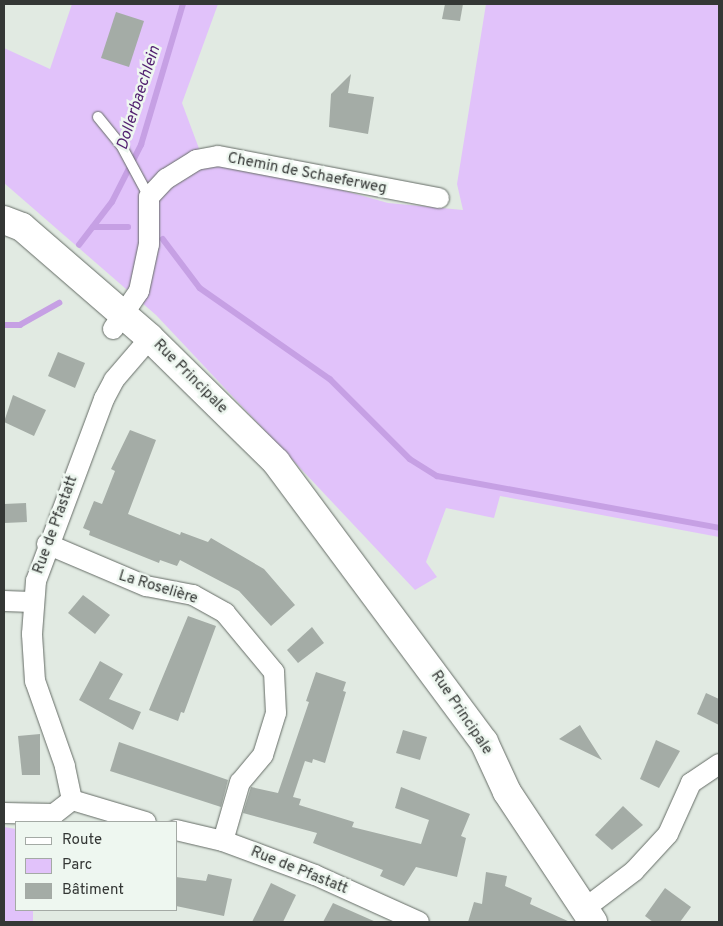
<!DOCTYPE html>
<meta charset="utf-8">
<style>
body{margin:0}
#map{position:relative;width:723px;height:926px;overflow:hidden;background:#e1eae2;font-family:Overpass,sans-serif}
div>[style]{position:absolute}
.green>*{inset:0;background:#e1c2fa}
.stream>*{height:5.5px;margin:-2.75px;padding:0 2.75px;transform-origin:2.75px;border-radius:2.75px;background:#c6a0e4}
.building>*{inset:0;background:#a4aca6}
.roads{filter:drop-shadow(0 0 1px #656c66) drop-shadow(0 0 1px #656c66)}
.lane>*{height:10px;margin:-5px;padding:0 5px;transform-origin:5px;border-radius:5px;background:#fff}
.street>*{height:20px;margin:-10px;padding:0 10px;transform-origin:10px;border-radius:10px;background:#fff}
.secondary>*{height:28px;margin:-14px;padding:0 14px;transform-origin:14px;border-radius:14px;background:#fff}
span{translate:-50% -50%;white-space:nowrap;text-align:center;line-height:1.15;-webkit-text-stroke:5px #eef7f0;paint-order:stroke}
.street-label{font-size:15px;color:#343735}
.water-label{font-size:16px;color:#511f6f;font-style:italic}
.frame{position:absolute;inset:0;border:5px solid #343735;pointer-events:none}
.legend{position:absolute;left:15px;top:821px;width:162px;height:90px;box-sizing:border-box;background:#eef7f0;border:1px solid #a4aaa5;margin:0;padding:6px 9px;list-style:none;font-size:15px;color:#343735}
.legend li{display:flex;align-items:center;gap:10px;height:25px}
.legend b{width:25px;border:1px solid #a4aaa5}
</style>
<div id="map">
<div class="green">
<div style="clip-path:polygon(72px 4px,218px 4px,182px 103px,204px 162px,317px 183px,388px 203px,463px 210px,457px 184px,486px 4px,719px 4px,719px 537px,500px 496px,494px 518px,446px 508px,426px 562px,437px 577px,415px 590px,156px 315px,4px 183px,4px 48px,50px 69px)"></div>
<div style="clip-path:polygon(4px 827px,16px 829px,16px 910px,33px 910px,33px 922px,4px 922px)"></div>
</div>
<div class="stream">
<div style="left:93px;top:227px;width:35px"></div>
<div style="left:163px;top:239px;width:61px;rotate:52.9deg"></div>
<div style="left:200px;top:288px;width:159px;rotate:35deg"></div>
<div style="left:330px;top:379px;width:113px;rotate:45deg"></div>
<div style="left:410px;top:459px;width:32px;rotate:32deg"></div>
<div style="left:437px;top:476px;width:287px;rotate:10.4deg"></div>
<div style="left:79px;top:245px;width:54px;rotate:-52.5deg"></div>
<div style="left:112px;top:202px;width:64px;rotate:-63deg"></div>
<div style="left:141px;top:145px;width:147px;rotate:-73.4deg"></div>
<div style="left:4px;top:325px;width:16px"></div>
<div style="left:20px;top:325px;width:45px;rotate:-29.4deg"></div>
</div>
<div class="building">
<div style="clip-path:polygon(445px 4px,463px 4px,460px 21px,442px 19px)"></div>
<div style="clip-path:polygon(116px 12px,144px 21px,129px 67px,101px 58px)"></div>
<div style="clip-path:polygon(351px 74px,348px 93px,374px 97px,368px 134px,329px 127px,331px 94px)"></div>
<div style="clip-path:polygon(58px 352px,85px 363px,75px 388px,48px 376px)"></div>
<div style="clip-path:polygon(13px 395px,46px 410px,34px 436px,4px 422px)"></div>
<div style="clip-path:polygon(130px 430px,156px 440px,128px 514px,180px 535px,181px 532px,208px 542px,211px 538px,264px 569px,295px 605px,271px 626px,239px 591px,180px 560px,177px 566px,160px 560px,159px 563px,89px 535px,90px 531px,83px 528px,94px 501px,102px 504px,115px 471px,111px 469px)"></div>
<div style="clip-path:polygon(26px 503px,27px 522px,4px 523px,4px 504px)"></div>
<div style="clip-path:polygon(83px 595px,110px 615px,95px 634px,68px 613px)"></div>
<div style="clip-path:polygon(188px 616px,216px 626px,184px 713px,181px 712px,178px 721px,149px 710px)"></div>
<div style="clip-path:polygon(312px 627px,324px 643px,298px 663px,287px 650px)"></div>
<div style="clip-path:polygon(100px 661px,123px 674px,109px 699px,141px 712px,133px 730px,79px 700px)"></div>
<div style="clip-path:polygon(316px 672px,346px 682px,343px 691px,346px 692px,325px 763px,313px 759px,312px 763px,305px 761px,293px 797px,301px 799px,299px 805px,354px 822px,352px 827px,421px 844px,429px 820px,395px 808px,401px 787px,470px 814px,461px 836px,466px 838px,457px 877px,416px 867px,404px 886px,380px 876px,383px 870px,313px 843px,317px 833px,243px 813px,251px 787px,278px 793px,309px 702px,306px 701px)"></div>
<div style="clip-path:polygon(706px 693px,719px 699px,719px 725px,697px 714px)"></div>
<div style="clip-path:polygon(580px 725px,586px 735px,602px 760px,559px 739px)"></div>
<div style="clip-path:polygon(403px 730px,427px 737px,420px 760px,396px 753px)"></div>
<div style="clip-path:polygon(40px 734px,40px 775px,22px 775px,18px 736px)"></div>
<div style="clip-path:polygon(656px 740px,680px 751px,659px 788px,640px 779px)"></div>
<div style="clip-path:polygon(119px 742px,228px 780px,221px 807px,110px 771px)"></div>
<div style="clip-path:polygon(623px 806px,643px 825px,612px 850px,595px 835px)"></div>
<div style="clip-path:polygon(486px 872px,507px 876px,505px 886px,532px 898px,530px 904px,570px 922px,468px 922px,474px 902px,482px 904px)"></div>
<div style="clip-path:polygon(208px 874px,232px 879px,224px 916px,176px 906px,176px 877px,206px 881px)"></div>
<div style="clip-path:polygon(271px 883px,296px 895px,283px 922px,252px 922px)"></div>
<div style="clip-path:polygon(665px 888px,691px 907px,680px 922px,653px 922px,645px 916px)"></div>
<div style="clip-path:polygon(333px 903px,376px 922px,323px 922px)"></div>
</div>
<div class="roads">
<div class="lane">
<div style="left:98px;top:117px;width:36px;rotate:51deg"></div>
<div style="left:121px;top:145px;width:59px;rotate:61.7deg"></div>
</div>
<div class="street">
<div style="left:113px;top:329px;width:46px;rotate:-55.6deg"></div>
<div style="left:139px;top:291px;width:48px;rotate:-78deg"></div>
<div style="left:149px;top:244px;width:47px;rotate:-90deg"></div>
<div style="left:149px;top:197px;width:25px;rotate:-47deg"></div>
<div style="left:166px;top:179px;width:36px;rotate:-32deg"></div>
<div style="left:196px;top:160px;width:22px;rotate:-10deg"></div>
<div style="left:218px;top:156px;width:225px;rotate:10.8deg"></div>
<div style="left:47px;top:544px;width:108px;rotate:23deg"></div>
<div style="left:146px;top:586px;width:48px;rotate:10.8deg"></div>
<div style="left:193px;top:595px;width:37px;rotate:29deg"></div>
<div style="left:225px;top:613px;width:77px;rotate:50.3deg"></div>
<div style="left:274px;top:672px;width:41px;rotate:87.2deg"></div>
<div style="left:276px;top:713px;width:44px;rotate:107.2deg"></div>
<div style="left:263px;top:755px;width:35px;rotate:130deg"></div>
<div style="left:240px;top:782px;width:61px;rotate:106.1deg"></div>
<div style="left:4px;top:601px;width:28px;rotate:2deg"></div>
<div style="left:72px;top:800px;width:35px;rotate:-102deg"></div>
<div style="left:65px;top:766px;width:90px;rotate:-109.4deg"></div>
<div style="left:35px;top:681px;width:47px;rotate:-93.7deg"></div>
<div style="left:32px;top:634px;width:53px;rotate:-85.7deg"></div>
<div style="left:36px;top:581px;width:194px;rotate:-69.5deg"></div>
<div style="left:104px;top:399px;width:21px;rotate:-62deg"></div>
<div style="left:114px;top:380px;width:55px;rotate:-49.4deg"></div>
<div style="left:72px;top:800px;width:77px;rotate:16.6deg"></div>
<div style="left:4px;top:813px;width:50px;rotate:1.1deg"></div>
<div style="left:54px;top:814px;width:23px;rotate:-38deg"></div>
<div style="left:176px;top:830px;width:48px;rotate:13.2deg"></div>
<div style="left:223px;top:841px;width:98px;rotate:20.3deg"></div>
<div style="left:315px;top:875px;width:114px;rotate:24.3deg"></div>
<div style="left:584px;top:909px;width:63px;rotate:-37.2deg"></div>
<div style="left:634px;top:871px;width:50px;rotate:-47.4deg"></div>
<div style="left:668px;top:834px;width:56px;rotate:-65.7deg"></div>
<div style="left:691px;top:783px;width:34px;rotate:-34deg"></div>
</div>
<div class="secondary">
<div style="left:4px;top:220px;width:19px;rotate:21deg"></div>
<div style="left:22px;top:227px;width:169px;rotate:40.9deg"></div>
<div style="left:150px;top:338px;width:177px;rotate:44.5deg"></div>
<div style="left:276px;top:462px;width:349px;rotate:53.4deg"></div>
<div style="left:484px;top:742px;width:55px;rotate:65.3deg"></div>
<div style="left:507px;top:792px;width:156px;rotate:56.5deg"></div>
</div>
</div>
<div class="street-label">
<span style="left:307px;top:174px;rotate:11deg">Chemin de Schaeferweg</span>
<span style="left:190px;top:377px;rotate:45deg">Rue Principale</span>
<span style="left:56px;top:525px;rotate:-70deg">Rue de Pfastatt</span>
<span style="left:158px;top:588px;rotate:17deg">La Roselière</span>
<span style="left:461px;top:713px;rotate:56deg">Rue Principale</span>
<span style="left:299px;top:871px;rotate:22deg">Rue de Pfastatt</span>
</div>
<div class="water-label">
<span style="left:139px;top:98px;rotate:-72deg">Dollerbaechlein</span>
</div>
<div class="frame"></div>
<ul class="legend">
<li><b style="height:6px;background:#fff"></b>Route</li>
<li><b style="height:14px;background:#e1c2fa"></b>Parc</li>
<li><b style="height:14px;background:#a4aca6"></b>Bâtiment</li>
</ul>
</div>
